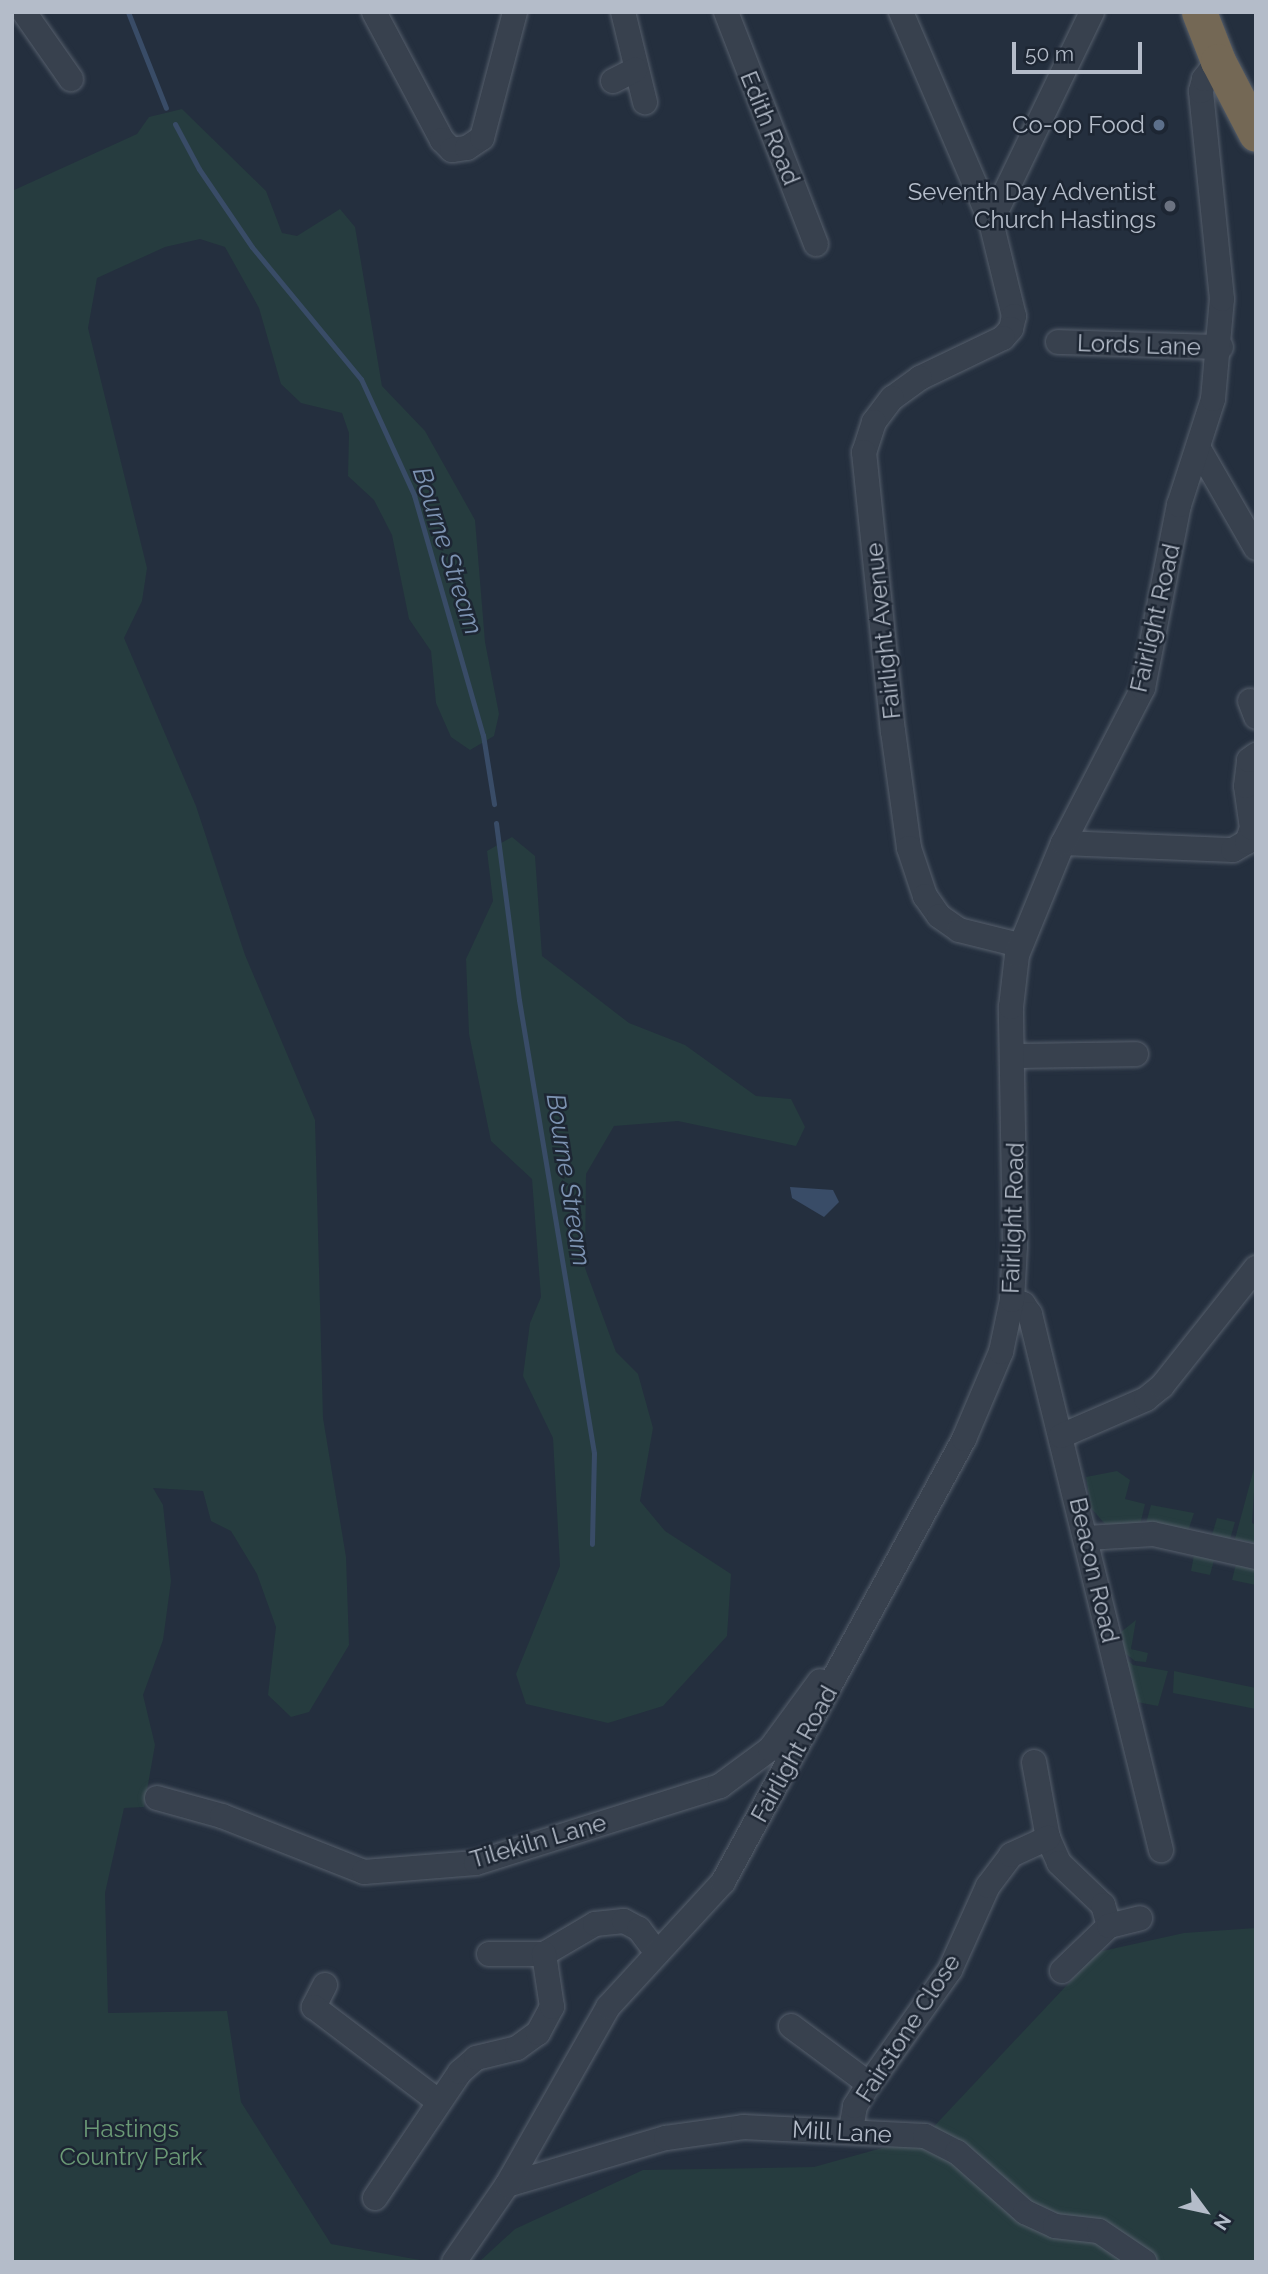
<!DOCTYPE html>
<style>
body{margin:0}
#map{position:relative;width:1268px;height:2274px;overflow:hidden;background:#242f3e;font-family:Raleway,sans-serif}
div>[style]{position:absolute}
.green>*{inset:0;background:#263c3f}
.water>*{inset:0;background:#394c67}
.stream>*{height:5px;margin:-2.5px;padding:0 2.5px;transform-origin:2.5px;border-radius:2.5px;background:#394c67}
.roads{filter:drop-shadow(0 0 2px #565f6c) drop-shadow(0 0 2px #565f6c)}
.minor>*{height:24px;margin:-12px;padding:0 12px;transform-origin:12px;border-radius:12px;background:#38414e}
.highway>*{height:35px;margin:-17.5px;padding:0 17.5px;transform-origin:17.5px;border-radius:17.5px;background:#746855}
.dots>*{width:19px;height:19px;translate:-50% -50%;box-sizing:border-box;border:4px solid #1d2633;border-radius:50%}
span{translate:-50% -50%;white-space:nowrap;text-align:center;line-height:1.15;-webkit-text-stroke:5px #1d2633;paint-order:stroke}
.poi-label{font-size:24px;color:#b4bcc9}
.right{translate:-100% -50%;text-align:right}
.street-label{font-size:24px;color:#b4bcc9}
.park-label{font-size:24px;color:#6b9a76}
.water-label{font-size:26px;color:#7c92b1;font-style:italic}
.frame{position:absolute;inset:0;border:14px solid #b4bcc9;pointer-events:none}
.north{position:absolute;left:1170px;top:2176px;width:70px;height:70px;-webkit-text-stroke:5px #1d2633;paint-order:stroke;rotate:123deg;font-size:19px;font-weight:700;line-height:28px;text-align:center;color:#b4bcc9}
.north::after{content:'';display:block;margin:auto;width:24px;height:32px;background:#b4bcc9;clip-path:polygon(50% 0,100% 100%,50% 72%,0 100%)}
.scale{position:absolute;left:1012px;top:42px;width:130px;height:32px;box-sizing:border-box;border:4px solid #b4bcc9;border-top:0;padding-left:9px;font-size:21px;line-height:24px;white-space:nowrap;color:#b4bcc9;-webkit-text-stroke:5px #1d2633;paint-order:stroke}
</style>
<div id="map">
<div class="green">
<div style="clip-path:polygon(182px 109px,266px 191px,282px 233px,297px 236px,340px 209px,355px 227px,382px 386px,425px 431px,475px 520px,485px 642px,499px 714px,494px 736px,470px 750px,451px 737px,436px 703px,431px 651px,409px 619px,392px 535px,374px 500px,348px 476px,349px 433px,342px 413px,301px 403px,281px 384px,259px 308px,225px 247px,200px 239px,165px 247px,97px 278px,88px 328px,147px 568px,142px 601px,124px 638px,196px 806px,245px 955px,315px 1120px,323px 1418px,346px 1557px,349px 1645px,309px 1712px,291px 1717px,268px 1695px,276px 1627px,257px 1574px,231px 1531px,211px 1521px,203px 1491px,153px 1488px,163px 1505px,171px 1581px,163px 1640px,143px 1695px,155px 1745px,144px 1807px,124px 1808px,105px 1893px,108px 2013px,227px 2011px,241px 2102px,331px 2244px,431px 2262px,12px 2262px,12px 191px,137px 134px,149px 117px)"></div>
<div style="clip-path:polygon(512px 837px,535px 856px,542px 956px,629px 1023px,685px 1045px,756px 1096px,791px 1099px,805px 1127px,796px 1146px,678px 1121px,614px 1126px,586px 1174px,585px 1268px,616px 1352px,638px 1374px,653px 1428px,640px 1501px,665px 1531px,731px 1574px,727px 1636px,663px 1706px,608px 1723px,526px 1704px,516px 1674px,560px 1566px,553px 1438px,523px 1376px,530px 1323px,541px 1297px,532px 1179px,491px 1141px,469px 1034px,466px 959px,493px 901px,487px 851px)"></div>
<div style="clip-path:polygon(1256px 1461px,1252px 1523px,1256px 1525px,1256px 1543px,1235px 1539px)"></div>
<div style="clip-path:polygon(1117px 1471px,1130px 1480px,1125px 1499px,1145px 1504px,1140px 1525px,1105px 1524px,1091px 1508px,1086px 1477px)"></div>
<div style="clip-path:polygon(1151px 1505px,1194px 1513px,1188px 1531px,1145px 1527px)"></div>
<div style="clip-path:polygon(1217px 1518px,1235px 1522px,1230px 1539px,1212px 1535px)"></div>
<div style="clip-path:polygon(1194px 1555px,1214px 1560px,1210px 1575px,1191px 1571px)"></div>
<div style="clip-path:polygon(1236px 1564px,1256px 1569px,1256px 1585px,1232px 1580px)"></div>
<div style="clip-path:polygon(1136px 1620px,1131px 1649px,1148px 1653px,1146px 1662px,1135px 1661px,1125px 1653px,1121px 1632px)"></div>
<div style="clip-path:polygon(1125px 1658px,1133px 1665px,1168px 1671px,1158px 1706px,1131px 1701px)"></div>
<div style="clip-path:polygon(1174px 1671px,1256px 1688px,1256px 1709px,1173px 1693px)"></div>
<div style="clip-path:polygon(1256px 1928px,1256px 2262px,479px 2262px,515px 2229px,643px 2170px,814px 2167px,925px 2136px,1098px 1952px,1184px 1933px)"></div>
</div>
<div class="water">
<div style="clip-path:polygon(790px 1187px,833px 1190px,839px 1202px,824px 1217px,792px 1198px)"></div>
</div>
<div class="stream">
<div style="left:128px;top:12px;width:103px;rotate:68.4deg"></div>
<div style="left:175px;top:124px;width:51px;rotate:61.9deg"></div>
<div style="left:199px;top:169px;width:94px;rotate:55.8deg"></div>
<div style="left:252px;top:247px;width:171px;rotate:50.5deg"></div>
<div style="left:361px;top:379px;width:128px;rotate:65.4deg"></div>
<div style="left:414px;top:495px;width:250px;rotate:74deg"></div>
<div style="left:483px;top:735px;width:70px;rotate:80.9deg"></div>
<div style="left:496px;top:823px;width:178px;rotate:82.6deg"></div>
<div style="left:519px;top:1000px;width:459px;rotate:80.6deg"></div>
<div style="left:594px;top:1453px;width:91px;rotate:91.3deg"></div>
</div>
<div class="roads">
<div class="minor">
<div style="left:24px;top:12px;width:82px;rotate:55deg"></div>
<div style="left:374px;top:12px;width:145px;rotate:62deg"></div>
<div style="left:442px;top:140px;width:14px;rotate:45deg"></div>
<div style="left:452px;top:150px;width:15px;rotate:-8deg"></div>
<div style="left:467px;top:148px;width:18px;rotate:-34deg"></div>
<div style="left:482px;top:138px;width:130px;rotate:-75.3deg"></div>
<div style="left:623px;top:12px;width:93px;rotate:76.3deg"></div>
<div style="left:726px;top:12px;width:249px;rotate:68.8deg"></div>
<div style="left:901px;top:12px;width:228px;rotate:66.8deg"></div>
<div style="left:991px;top:222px;width:97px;rotate:76.3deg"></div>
<div style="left:1014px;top:316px;width:13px;rotate:103deg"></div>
<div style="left:1011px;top:329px;width:12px;rotate:132deg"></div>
<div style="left:1003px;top:338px;width:92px;rotate:154.3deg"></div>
<div style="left:920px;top:378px;width:34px;rotate:144deg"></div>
<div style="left:892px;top:398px;width:30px;rotate:127deg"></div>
<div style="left:874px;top:422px;width:32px;rotate:108deg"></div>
<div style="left:864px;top:452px;width:281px;rotate:84.1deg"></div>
<div style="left:893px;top:731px;width:118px;rotate:82.2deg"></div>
<div style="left:909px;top:848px;width:51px;rotate:71.6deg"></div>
<div style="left:925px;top:896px;width:24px;rotate:55deg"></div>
<div style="left:939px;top:916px;width:24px;rotate:35deg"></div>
<div style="left:959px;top:930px;width:62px;rotate:14deg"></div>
<div style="left:613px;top:81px;width:25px;rotate:-27deg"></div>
<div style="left:991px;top:222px;width:233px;rotate:-64.3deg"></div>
<div style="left:1058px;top:342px;width:163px;rotate:1.8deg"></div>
<div style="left:1199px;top:449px;width:114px;rotate:60.1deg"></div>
<div style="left:1250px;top:701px;width:17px;rotate:69deg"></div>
<div style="left:1063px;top:843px;width:170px;rotate:2.4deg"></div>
<div style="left:1233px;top:850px;width:16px;rotate:-30deg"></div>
<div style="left:1247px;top:842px;width:15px;rotate:-70deg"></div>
<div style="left:1252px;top:828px;width:42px;rotate:-98.1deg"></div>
<div style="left:1246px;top:786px;width:26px;rotate:-83deg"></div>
<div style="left:1249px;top:760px;width:9px;rotate:-36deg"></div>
<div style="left:1014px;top:1056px;width:122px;rotate:-0.9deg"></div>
<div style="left:1012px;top:1300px;width:12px;rotate:20deg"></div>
<div style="left:1023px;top:1304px;width:12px;rotate:55deg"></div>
<div style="left:1030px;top:1314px;width:552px;rotate:76.27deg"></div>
<div style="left:1061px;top:1436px;width:93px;rotate:-23.5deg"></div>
<div style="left:1146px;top:1399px;width:21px;rotate:-39deg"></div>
<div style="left:1162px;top:1386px;width:151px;rotate:-51.5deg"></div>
<div style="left:1087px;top:1538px;width:66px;rotate:-3.5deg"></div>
<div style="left:1153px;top:1534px;width:106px;rotate:12.6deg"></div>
<div style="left:1034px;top:1762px;width:77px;rotate:79.6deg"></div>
<div style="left:1048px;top:1838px;width:27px;rotate:66deg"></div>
<div style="left:1059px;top:1863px;width:61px;rotate:43.7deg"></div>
<div style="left:1103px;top:1905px;width:22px;rotate:74deg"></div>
<div style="left:157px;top:1798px;width:67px;rotate:15.5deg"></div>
<div style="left:222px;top:1816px;width:153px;rotate:21.5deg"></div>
<div style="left:364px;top:1872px;width:112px;rotate:-4.6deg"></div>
<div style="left:476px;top:1863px;width:256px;rotate:-17.5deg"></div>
<div style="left:720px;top:1786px;width:62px;rotate:-36.5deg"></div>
<div style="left:770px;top:1749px;width:84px;rotate:-53.7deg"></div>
<div style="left:489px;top:1954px;width:55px"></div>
<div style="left:544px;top:1954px;width:59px;rotate:-30.5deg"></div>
<div style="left:595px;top:1924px;width:29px;rotate:-6deg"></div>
<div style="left:624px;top:1921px;width:17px;rotate:28deg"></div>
<div style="left:639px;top:1929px;width:30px;rotate:53deg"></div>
<div style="left:1062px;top:1971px;width:65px;rotate:-43.8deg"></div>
<div style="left:1109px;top:1926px;width:32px;rotate:-14deg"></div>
<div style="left:325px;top:1985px;width:25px;rotate:117deg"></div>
<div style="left:314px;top:2007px;width:157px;rotate:37.2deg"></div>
<div style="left:791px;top:2026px;width:97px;rotate:36.6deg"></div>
<div style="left:851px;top:2129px;width:23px;rotate:-80deg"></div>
<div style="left:855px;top:2106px;width:26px;rotate:-58deg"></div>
<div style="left:869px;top:2084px;width:140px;rotate:-54.6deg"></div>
<div style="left:950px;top:1970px;width:92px;rotate:-65.7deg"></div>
<div style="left:988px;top:1886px;width:39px;rotate:-53deg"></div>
<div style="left:1011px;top:1855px;width:41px;rotate:-24.7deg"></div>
<div style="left:507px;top:2185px;width:166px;rotate:-16.5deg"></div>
<div style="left:666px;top:2138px;width:78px;rotate:-8.1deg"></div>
<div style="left:743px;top:2127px;width:182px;rotate:2.8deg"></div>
<div style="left:925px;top:2136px;width:36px;rotate:27deg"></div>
<div style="left:957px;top:2152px;width:91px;rotate:41.4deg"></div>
<div style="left:1025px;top:2212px;width:33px;rotate:25deg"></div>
<div style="left:1055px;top:2226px;width:44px;rotate:6.5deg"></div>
<div style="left:1099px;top:2231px;width:55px;rotate:34deg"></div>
<div style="left:375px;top:2198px;width:152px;rotate:-56deg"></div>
<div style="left:460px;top:2072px;width:21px;rotate:-41deg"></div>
<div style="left:476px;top:2058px;width:42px;rotate:-13.7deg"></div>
<div style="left:517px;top:2048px;width:26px;rotate:-36deg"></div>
<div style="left:538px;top:2033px;width:30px;rotate:-62deg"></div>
<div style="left:552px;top:2007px;width:54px;rotate:-98.6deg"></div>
<div style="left:454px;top:2262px;width:93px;rotate:-55.5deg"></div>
<div style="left:507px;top:2185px;width:205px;rotate:-60.4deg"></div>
<div style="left:608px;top:2007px;width:170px;rotate:-47.4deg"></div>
<div style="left:723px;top:1882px;width:504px;rotate:-61.45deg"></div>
<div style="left:964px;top:1439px;width:95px;rotate:-67deg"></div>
<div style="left:1001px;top:1352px;width:53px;rotate:-78.1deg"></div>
<div style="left:1012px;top:1300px;width:54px;rotate:-86.8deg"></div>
<div style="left:1015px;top:1246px;width:239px;rotate:-91deg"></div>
<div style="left:1011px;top:1007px;width:52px;rotate:-83.4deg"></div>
<div style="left:1017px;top:955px;width:121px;rotate:-67.7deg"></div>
<div style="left:1063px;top:843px;width:174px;rotate:-62.7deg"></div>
<div style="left:1143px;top:688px;width:187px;rotate:-78.9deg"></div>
<div style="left:1179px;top:505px;width:111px;rotate:-72.2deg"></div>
<div style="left:1213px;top:399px;width:100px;rotate:-84.9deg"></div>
<div style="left:1222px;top:299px;width:209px;rotate:-95.8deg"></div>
<div style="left:1201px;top:91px;width:12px;rotate:-76deg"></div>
<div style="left:1204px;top:79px;width:23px;rotate:-52deg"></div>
</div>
<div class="highway">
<div style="left:1199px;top:12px;width:53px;rotate:68.8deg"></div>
<div style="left:1218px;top:61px;width:82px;rotate:62.5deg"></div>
</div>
</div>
<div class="dots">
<div style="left:1159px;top:125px;background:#5c6f8a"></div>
<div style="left:1170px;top:206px;background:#6b7280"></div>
</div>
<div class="poi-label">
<span class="right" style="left:1145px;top:125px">Co-op Food</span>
<span class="right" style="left:1156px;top:206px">Seventh Day Adventist<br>Church Hastings</span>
</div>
<div class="street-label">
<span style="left:770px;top:128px;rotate:68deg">Edith Road</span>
<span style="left:1139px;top:345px;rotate:2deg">Lords Lane</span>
<span style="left:1155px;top:618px;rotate:-77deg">Fairlight Road</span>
<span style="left:883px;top:631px;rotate:-96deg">Fairlight Avenue</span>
<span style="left:1013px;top:1218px;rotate:-88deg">Fairlight Road</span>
<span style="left:1094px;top:1570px;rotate:77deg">Beacon Road</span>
<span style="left:794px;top:1754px;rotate:-61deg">Fairlight Road</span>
<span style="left:538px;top:1841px;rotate:-16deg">Tilekiln Lane</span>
<span style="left:908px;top:2028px;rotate:-57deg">Fairstone Close</span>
<span style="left:842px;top:2132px;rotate:3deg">Mill Lane</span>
</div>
<div class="park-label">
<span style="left:131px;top:2143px">Hastings<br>Country Park</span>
</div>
<div class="water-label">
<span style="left:447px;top:551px;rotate:72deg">Bourne Stream</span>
<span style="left:568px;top:1180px;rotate:81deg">Bourne Stream</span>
</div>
<div class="frame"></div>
<div class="north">N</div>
<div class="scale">50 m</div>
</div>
